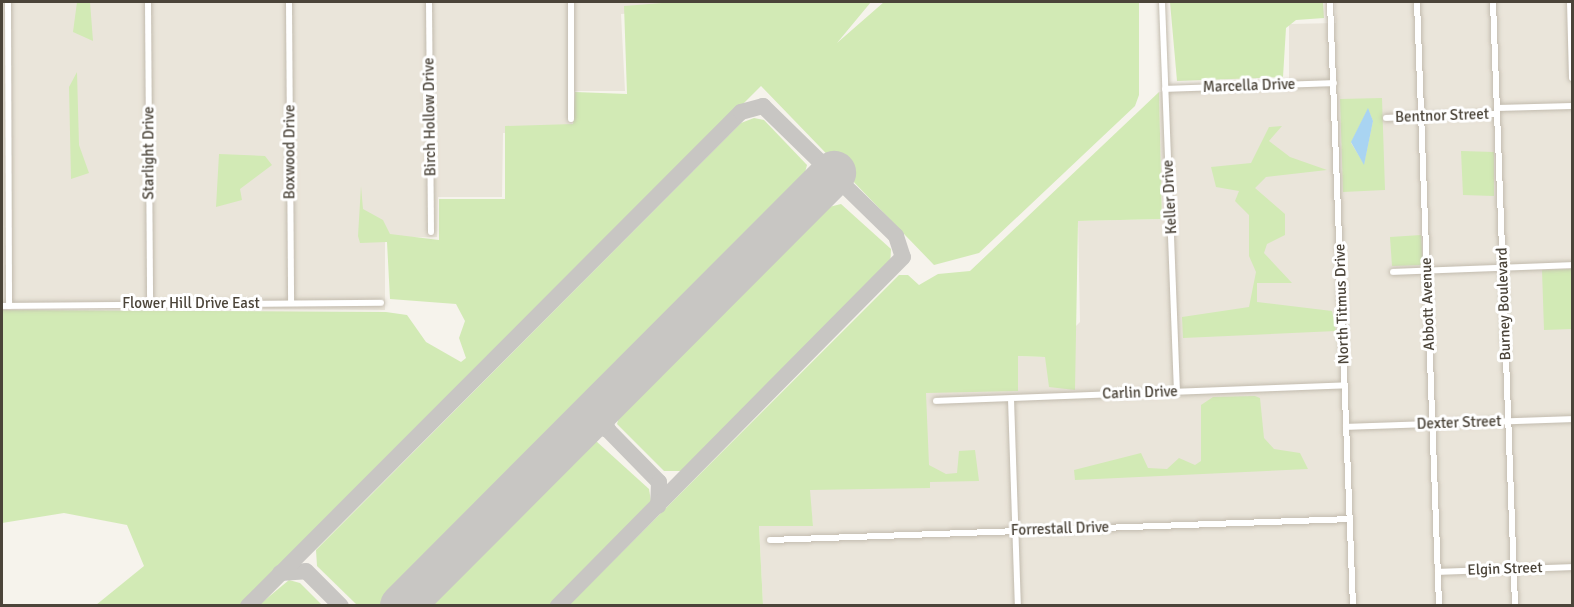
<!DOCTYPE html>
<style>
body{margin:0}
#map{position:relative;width:1574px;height:607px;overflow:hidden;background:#f6f3ec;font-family:Signika,sans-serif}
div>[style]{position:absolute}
.residential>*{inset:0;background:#eae5da}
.green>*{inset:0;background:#d2eab5}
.water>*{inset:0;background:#a9d4f2}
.taxiway>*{height:16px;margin:-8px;padding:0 8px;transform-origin:8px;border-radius:8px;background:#c8c6c3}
.runway>*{height:44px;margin:-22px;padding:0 22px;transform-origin:22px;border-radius:22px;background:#c8c6c3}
.roads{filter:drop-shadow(0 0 2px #c2bbae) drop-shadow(0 0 2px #c2bbae)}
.street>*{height:6px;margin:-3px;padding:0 3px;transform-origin:3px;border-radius:3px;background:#fff}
span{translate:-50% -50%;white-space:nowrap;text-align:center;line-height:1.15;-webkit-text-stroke:6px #fff;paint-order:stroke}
.street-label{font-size:15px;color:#4b4439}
.frame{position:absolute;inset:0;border:3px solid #4b4439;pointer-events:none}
</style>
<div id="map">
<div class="residential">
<div style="clip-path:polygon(2px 2px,676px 2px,676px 10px,621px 14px,625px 91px,573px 91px,573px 131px,503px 133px,502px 197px,438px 197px,437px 237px,385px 238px,385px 310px,2px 306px)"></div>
<div style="clip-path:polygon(1335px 2px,1572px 2px,1572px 605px,763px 605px,759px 526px,813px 526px,809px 490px,926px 392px,1017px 391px,1017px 356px,1045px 357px,1080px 322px,1078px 221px,1162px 219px,1159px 92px,1289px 88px,1289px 24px,1336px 23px)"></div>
</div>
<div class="green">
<div style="clip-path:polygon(77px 2px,90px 2px,93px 41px,73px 32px)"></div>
<div style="clip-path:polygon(675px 2px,871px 2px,837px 43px,884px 2px,1139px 2px,1139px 95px,1135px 106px,979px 253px,934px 265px,761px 86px,241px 605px,96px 605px,144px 566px,127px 525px,64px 513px,2px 523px,2px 310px,386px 312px,407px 315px,426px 342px,461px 362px,466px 358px,459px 338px,465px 321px,456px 304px,390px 299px,387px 242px,360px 243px,358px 236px,361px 186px,363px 209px,383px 220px,390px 234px,439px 240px,439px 199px,505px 199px,505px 126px,573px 124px,575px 92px,627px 94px,624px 6px)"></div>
<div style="clip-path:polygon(1170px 2px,1323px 2px,1324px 18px,1296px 20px,1286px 28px,1283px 77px,1177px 81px)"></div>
<div style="clip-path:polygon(77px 72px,79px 145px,89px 173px,71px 179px,69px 87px)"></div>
<div style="clip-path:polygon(1159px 92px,1162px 219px,1078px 221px,1075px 390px,1049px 387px,1045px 357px,1018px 356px,1018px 391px,926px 393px,929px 465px,946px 474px,957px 473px,959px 451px,975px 450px,979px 481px,930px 482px,930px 488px,810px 490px,813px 526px,759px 526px,763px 605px,569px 605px,899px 275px,908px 275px,919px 285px,938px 274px,970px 271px)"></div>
<div style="clip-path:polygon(evenodd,1382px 98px,1385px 190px,1343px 192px,1340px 99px,1382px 98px,1368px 109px,1373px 121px,1364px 164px,1351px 143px,1368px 109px)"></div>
<div style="clip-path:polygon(754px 118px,764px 120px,807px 165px,801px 188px,382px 605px,357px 605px,317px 566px,316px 550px,741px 123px)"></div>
<div style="clip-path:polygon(1282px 126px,1269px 141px,1290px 157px,1327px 170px,1266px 177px,1255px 188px,1285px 214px,1285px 235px,1267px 244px,1264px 253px,1292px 283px,1257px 283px,1257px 302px,1332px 311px,1336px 331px,1183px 338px,1182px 317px,1249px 307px,1256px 272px,1249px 256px,1249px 215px,1235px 201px,1239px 191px,1216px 187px,1211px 167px,1251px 163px,1269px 127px)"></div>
<div style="clip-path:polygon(1461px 151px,1494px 152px,1494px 196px,1463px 195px)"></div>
<div style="clip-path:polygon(219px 154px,265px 156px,272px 165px,240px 189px,242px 200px,216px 207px)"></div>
<div style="clip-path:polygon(841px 204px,891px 249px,890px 267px,685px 471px,664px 471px,617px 424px,622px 407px,817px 210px)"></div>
<div style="clip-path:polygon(1421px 235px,1423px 265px,1392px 266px,1390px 237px)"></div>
<div style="clip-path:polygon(1572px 269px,1572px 329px,1544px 330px,1542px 270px)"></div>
<div style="clip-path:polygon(1255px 396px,1260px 398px,1264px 438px,1274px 449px,1300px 453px,1308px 469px,1075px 480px,1074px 470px,1141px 453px,1148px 468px,1167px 469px,1179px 458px,1195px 465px,1201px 461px,1201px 405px,1213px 397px)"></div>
<div style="clip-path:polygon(596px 441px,649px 489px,651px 501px,551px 605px,423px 605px,584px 445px)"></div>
<div style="clip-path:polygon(289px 580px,300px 583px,322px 605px,259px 605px)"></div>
</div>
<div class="water">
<div style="clip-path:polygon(1368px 108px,1373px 121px,1364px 165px,1351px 142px)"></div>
</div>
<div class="taxiway">
<div style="left:608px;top:399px;width:16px;rotate:112deg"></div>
<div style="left:602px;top:414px;width:17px;rotate:69deg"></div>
<div style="left:577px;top:429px;width:16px;rotate:-15deg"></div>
<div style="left:592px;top:425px;width:17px;rotate:17deg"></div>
<div style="left:608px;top:430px;width:73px;rotate:45.6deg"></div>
<div style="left:659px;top:482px;width:24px;rotate:92deg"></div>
<div style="left:280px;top:573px;width:26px;rotate:-4deg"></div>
<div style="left:306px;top:571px;width:49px;rotate:45deg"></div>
<div style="left:248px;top:606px;width:698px;rotate:-45.06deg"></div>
<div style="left:741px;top:112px;width:23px;rotate:-15deg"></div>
<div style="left:763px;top:106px;width:186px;rotate:44.3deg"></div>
<div style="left:896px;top:236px;width:22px;rotate:72deg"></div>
<div style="left:903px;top:257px;width:491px;rotate:134.7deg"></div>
</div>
<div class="runway">
<div style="left:402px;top:606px;width:612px;rotate:-45.07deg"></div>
</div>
<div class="roads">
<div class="street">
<div style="left:8px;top:2px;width:304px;rotate:89.8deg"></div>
<div style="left:148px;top:2px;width:302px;rotate:89.6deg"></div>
<div style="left:289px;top:2px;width:301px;rotate:89.6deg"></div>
<div style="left:429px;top:2px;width:230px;rotate:89.5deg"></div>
<div style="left:1162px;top:2px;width:390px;rotate:87.8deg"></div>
<div style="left:1330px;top:2px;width:604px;rotate:87.82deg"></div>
<div style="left:1417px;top:2px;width:604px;rotate:87.91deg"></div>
<div style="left:1493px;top:2px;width:604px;rotate:87.91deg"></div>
<div style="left:1570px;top:2px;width:76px;rotate:88.5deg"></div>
<div style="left:1165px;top:89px;width:169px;rotate:-2deg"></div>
<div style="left:1497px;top:108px;width:75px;rotate:-1.5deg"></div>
<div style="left:1386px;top:118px;width:111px;rotate:-2.1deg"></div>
<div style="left:571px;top:119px;width:117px;rotate:-90deg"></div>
<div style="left:1393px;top:272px;width:179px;rotate:-2.2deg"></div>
<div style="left:2px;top:306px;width:379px;rotate:-0.5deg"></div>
<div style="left:1011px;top:399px;width:207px;rotate:88.1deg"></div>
<div style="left:936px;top:401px;width:409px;rotate:-2.2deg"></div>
<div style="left:1346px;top:427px;width:226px;rotate:-2deg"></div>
<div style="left:770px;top:540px;width:580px;rotate:-2.07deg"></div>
<div style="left:1438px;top:572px;width:134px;rotate:-2.1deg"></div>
</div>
</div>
<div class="street-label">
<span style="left:1249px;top:86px;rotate:-2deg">Marcella Drive</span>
<span style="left:1442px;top:116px;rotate:-2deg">Bentnor Street</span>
<span style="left:430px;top:117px;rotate:-91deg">Birch Hollow Drive</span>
<span style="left:290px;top:152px;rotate:-90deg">Boxwood Drive</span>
<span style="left:149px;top:153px;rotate:-90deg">Starlight Drive</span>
<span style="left:1170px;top:197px;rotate:-93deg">Keller Drive</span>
<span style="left:191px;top:304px">Flower Hill Drive East</span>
<span style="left:1342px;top:304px;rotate:-92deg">North Titmus Drive</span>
<span style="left:1428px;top:304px;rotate:-92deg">Abbott Avenue</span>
<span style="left:1504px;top:304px;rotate:-92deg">Burney Boulevard</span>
<span style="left:1140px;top:393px;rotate:-2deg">Carlin Drive</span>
<span style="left:1459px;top:423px;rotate:-2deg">Dexter Street</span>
<span style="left:1060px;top:529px;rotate:-2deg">Forrestall Drive</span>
<span style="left:1505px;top:569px;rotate:-2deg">Elgin Street</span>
</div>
<div class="frame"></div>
</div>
